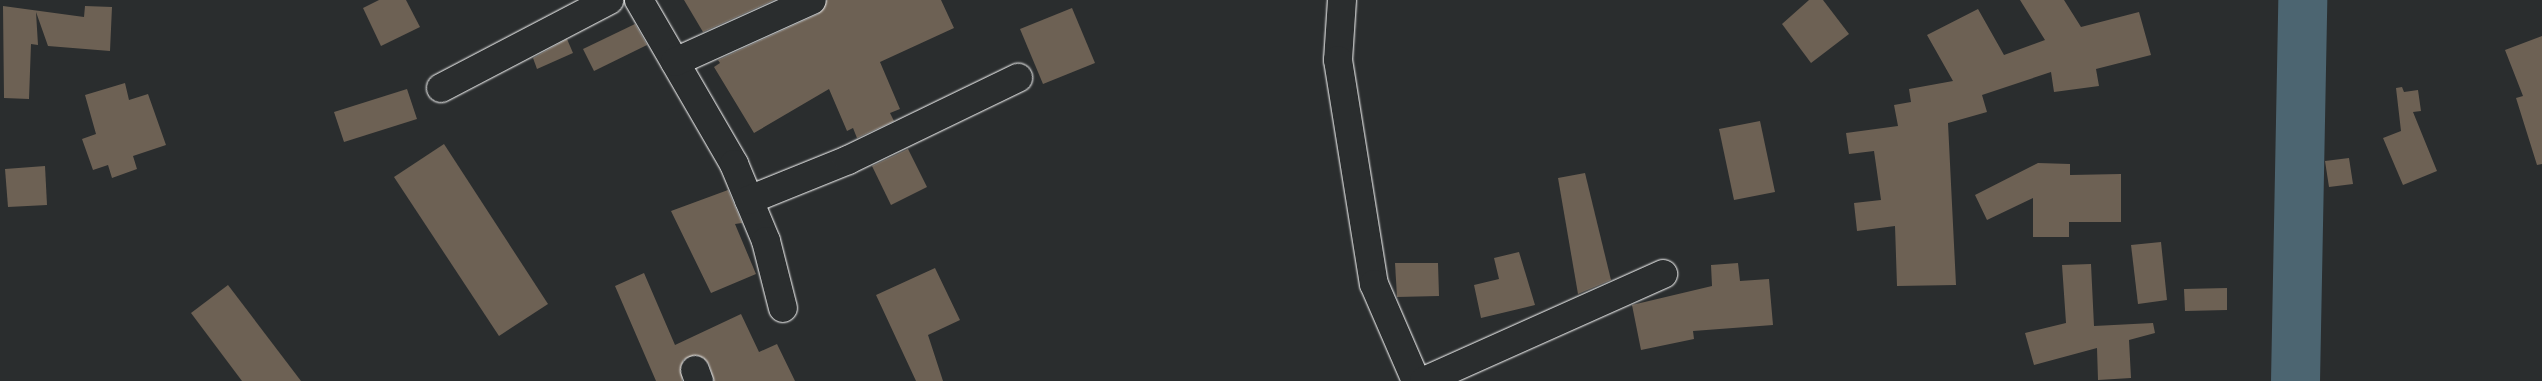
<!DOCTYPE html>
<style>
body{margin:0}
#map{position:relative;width:2542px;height:381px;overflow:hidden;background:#2a2d2e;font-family:"Gochi Hand",sans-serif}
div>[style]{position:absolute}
.river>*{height:49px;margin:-24.5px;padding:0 24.5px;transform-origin:24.5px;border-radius:24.5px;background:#4c6571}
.building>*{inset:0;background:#6d6154}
.roads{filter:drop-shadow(0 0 1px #fff) drop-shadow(0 0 1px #fff)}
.street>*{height:28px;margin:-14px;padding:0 14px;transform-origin:14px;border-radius:14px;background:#2a2d2e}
span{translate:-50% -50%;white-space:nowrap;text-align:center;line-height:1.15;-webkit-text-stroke:4px #2a2d2e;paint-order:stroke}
</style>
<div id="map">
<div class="river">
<div style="left:2295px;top:381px;width:381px;rotate:-88.9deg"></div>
</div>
<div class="building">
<div style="clip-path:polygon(379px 0,406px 0,420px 27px,381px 46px,363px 8px)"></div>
<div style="clip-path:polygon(684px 0,774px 0,703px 32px)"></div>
<div style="clip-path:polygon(827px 0,941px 0,954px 28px,880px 62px,900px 109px,890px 113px,894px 121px,857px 138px,853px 128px,847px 131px,829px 89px,754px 133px,714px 67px,720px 63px,718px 60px,818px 14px)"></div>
<div style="clip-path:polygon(1809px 0,1823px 0,1849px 34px,1811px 63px,1782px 24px)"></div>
<div style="clip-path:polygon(2020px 0,2064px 0,2081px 27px,2139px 12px,2151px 55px,2096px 69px,2099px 86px,2054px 92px,2051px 72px,1982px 95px,1987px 112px,1948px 123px,1956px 285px,1897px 286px,1895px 226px,1857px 231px,1854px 203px,1881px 200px,1874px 151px,1849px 154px,1846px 133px,1898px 126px,1894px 105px,1911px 102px,1909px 89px,1953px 81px,1927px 35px,1978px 9px,2004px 55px,2045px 40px)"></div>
<div style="clip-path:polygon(3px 6px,84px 17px,85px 6px,112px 7px,110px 51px,48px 46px,36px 12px,38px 45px,31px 44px,29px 99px,4px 98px)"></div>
<div style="clip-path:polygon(1072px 8px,1095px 63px,1043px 84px,1020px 29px)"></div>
<div style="clip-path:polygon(635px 24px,647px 45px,594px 71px,583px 49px)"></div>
<div style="clip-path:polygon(2542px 36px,2542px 164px,2537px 165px,2516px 98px,2523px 96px,2505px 50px)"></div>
<div style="clip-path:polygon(567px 39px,573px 53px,537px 69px,533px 58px)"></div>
<div style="clip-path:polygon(125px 83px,129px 100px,148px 94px,166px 145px,133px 156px,137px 169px,112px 178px,108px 165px,93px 170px,82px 139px,96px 134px,85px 95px)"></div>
<div style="clip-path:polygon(2402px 87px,2404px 92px,2418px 90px,2421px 111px,2413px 112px,2437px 171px,2403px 185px,2383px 138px,2401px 131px,2396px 88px)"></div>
<div style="clip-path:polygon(407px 89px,417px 119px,344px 142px,334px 112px)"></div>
<div style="clip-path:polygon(1760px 121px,1775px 192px,1734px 200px,1719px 129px)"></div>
<div style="clip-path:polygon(444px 144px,548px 304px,499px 336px,394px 177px)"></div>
<div style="clip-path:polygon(908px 149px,927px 187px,891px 205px,872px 166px)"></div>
<div style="clip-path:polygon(2349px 158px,2353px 184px,2329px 187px,2325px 161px)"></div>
<div style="clip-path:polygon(2038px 163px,2070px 164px,2070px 175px,2121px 174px,2121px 222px,2069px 222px,2069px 237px,2033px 237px,2033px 198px,1987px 220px,1975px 195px)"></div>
<div style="clip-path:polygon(45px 166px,47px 205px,8px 207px,5px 169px)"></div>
<div style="clip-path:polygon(1585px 173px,1611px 280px,1578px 294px,1558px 178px)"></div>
<div style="clip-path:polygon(728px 190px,742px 223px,735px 224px,756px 274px,711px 293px,671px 211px)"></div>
<div style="clip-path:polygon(2161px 242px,2167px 300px,2138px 304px,2131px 245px)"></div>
<div style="clip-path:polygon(1519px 252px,1535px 305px,1481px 318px,1474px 285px,1499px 279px,1494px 258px)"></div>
<div style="clip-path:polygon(1395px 263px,1438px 263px,1439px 296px,1397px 297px)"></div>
<div style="clip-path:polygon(1738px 263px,1740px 281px,1769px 279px,1773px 325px,1693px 331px,1694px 339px,1641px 350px,1632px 305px,1712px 286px,1711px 265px)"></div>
<div style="clip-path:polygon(2091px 264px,2094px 326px,2153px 323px,2155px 333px,2129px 340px,2131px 378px,2098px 380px,2097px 348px,2034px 365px,2025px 333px,2066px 323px,2062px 265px)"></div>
<div style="clip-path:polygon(935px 268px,960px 320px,928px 335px,943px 381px,916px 381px,876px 295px)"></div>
<div style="clip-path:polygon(644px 273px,675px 345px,741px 314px,759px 352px,777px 344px,795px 381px,714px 381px,709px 364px,697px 355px,683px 360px,682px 381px,656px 381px,615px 286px)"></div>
<div style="clip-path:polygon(228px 285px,301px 381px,242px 381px,191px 313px)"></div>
<div style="clip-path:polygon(2227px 288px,2227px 310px,2185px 311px,2184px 289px)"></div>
</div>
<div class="roads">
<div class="street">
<div style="left:639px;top:0;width:190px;rotate:59.9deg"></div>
<div style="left:734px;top:164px;width:83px;rotate:67.4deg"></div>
<div style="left:766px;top:241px;width:69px;rotate:75.8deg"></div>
<div style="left:1342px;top:0;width:60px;rotate:93.8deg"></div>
<div style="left:1338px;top:60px;width:227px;rotate:80.9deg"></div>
<div style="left:1374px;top:284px;width:106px;rotate:66.6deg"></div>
<div style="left:675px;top:62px;width:150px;rotate:-24.3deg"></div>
<div style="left:441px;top:88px;width:190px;rotate:-27.6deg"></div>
<div style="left:749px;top:200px;width:107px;rotate:-22deg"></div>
<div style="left:848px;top:160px;width:189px;rotate:-25.8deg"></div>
<div style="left:695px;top:370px;width:12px;rotate:70deg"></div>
<div style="left:1424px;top:381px;width:262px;rotate:-24.1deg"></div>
</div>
</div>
</div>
